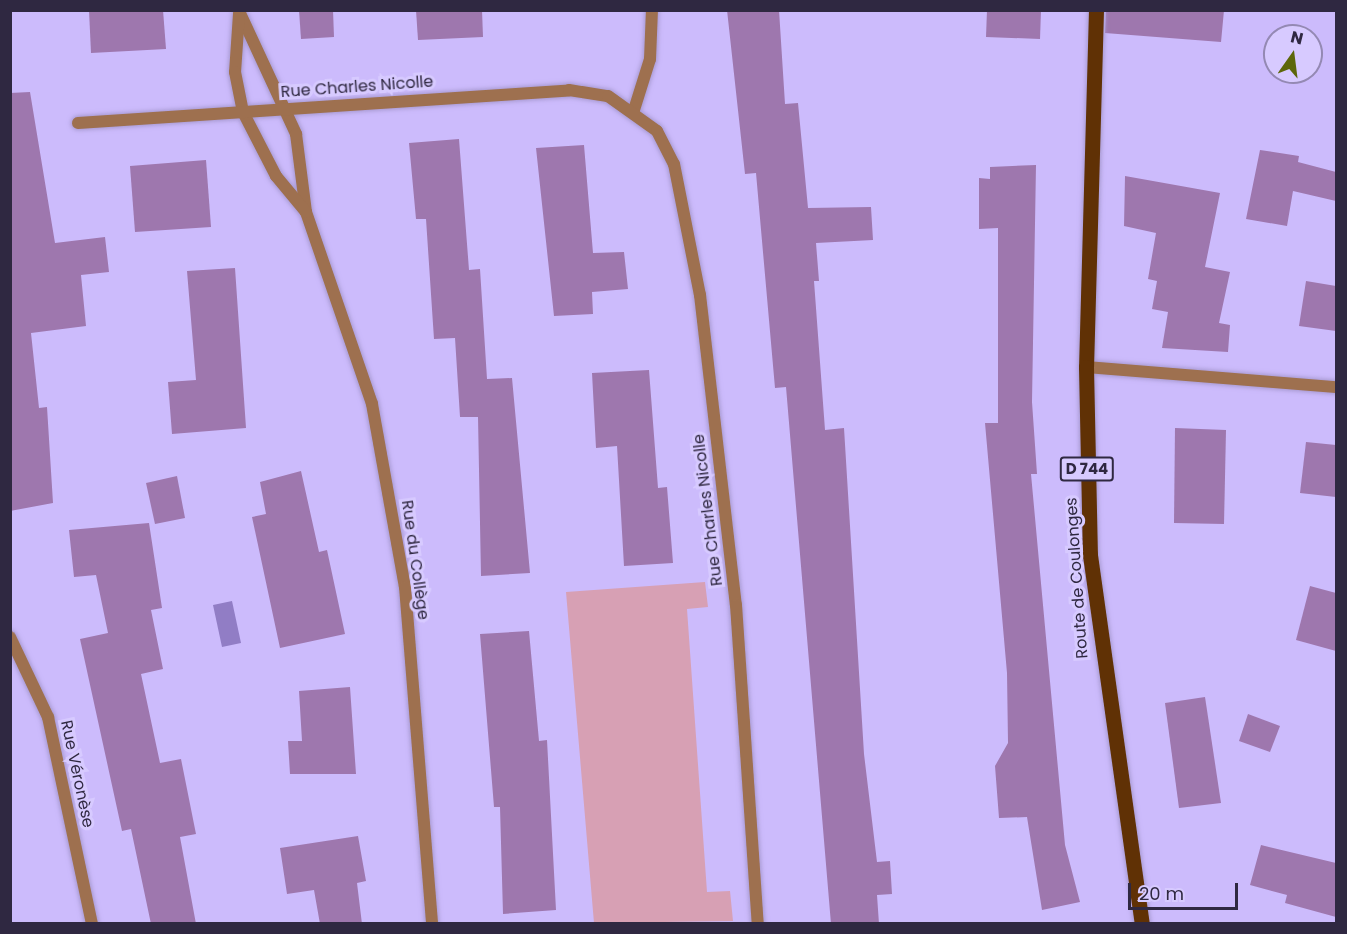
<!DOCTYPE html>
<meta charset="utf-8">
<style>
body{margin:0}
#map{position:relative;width:1347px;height:934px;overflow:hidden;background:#ccbbfc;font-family:Poppins,sans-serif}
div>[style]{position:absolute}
.green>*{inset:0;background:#d7a0b4}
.water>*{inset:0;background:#917dc5}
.building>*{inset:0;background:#9e77ae}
.roads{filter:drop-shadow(0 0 2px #a99bd3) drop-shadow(0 0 2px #a99bd3)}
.street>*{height:12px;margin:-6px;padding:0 6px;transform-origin:6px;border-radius:6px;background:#9e704f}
.primary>*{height:15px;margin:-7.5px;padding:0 7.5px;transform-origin:7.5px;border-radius:7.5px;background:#603105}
span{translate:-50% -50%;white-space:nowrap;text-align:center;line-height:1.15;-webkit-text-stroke:6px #d7caff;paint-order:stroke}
.shield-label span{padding:2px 4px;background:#d7caff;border:2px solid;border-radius:4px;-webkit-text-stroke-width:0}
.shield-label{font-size:15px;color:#2f2841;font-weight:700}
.street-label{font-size:16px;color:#2f2841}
.frame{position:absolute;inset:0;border:12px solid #2f2841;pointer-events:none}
.north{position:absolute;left:1263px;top:24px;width:60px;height:60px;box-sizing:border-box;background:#d7caff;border:2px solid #9489b3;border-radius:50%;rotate:14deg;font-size:16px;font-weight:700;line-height:24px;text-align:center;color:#2f2841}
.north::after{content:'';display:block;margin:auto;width:21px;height:27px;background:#5d670a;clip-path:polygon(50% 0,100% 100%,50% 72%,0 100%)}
.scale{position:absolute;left:1128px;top:883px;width:110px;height:27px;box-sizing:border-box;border:3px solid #2f2841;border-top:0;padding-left:8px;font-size:18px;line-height:21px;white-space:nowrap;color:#2f2841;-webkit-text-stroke:4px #d7caff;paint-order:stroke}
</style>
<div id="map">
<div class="green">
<div style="clip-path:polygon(705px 582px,708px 607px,687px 609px,707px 892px,730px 891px,733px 921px,594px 923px,566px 592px)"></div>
</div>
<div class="water">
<div style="clip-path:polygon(232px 601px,241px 643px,222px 647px,213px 605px)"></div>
</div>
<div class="building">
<div style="clip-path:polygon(89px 10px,163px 10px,166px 49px,91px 53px)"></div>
<div style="clip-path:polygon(299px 10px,333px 10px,334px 37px,301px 39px)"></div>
<div style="clip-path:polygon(416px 10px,482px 10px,483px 37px,418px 40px)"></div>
<div style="clip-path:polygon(727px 10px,779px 10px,785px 104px,798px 103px,808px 208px,871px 207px,873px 240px,816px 243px,819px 281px,814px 281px,825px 430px,844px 428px,864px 754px,877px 862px,890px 861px,892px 894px,877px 895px,879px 924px,831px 924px,786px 387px,775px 388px,756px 173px,745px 174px)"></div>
<div style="clip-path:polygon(987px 10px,1041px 10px,1040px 39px,986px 37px)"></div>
<div style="clip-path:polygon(1106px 10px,1224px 10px,1221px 42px,1105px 33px)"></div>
<div style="clip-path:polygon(30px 92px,55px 243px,105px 237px,109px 272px,81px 275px,86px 326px,31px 333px,39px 408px,47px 407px,53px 503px,10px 511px,10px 93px)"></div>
<div style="clip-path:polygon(459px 139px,469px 270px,480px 269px,487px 379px,512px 378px,530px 573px,481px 576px,478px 417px,460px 417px,455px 338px,434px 339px,426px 219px,416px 219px,409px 143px)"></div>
<div style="clip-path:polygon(584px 145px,593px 253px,624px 252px,628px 289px,592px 292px,593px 314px,554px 316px,536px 148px)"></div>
<div style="clip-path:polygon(1260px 150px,1299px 156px,1298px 162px,1336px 172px,1336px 201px,1293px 191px,1287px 226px,1246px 219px)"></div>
<div style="clip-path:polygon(206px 160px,211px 227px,135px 232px,130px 166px)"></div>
<div style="clip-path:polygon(1036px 165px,1032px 402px,1037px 474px,1031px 474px,1065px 845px,1080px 902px,1042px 910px,1027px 817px,999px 818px,995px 766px,1008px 743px,1007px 673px,985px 423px,998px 423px,998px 228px,979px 229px,979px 178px,990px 179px,990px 167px)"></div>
<div style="clip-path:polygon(1125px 176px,1220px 193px,1205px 267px,1230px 272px,1219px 323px,1230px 325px,1228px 352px,1162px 348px,1168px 312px,1152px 309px,1157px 281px,1148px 279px,1156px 233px,1124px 226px)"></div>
<div style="clip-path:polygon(235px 268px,246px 428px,172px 434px,168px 382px,196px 380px,187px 271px)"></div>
<div style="clip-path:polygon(1306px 281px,1336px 286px,1336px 331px,1299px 326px)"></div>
<div style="clip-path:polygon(649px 370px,658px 488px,667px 487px,673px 563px,624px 566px,617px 446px,596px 448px,592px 373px)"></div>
<div style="clip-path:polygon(1175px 428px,1226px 430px,1224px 524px,1174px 523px)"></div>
<div style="clip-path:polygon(1306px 442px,1336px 445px,1336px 497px,1300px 493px)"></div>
<div style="clip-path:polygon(301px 471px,319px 552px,327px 550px,345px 634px,280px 648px,252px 517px,266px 514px,260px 482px)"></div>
<div style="clip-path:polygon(177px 476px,185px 518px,155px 524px,146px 483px)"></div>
<div style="clip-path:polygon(149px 523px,162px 608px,151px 610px,163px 669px,141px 674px,160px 763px,181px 759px,196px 834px,180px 837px,196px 924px,151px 924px,131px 829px,122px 831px,80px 639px,108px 633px,96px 575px,74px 577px,69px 530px)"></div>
<div style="clip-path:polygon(1310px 586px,1336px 593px,1336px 651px,1296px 640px)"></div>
<div style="clip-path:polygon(529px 631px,539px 741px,547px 740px,556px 910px,503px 914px,500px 807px,494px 807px,480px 634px)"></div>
<div style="clip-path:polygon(350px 687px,356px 774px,290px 774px,288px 741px,302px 741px,299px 691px)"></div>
<div style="clip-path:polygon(1205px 697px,1221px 803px,1179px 808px,1165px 703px)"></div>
<div style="clip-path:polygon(1248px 714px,1280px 726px,1270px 752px,1239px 741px)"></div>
<div style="clip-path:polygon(358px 836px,366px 881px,357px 883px,362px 924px,320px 924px,314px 890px,287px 894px,280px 848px)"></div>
<div style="clip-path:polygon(1261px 845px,1336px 863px,1336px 917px,1285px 903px,1287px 895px,1250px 885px)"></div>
</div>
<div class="roads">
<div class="street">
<div style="left:239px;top:11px;width:136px;rotate:65.1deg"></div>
<div style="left:296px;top:134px;width:79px;rotate:82.7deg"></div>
<div style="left:306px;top:212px;width:203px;rotate:71deg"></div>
<div style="left:372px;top:404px;width:186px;rotate:79.8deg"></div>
<div style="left:405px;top:587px;width:338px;rotate:85.4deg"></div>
<div style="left:239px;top:14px;width:58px;rotate:93.9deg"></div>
<div style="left:235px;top:72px;width:41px;rotate:78.7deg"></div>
<div style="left:243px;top:112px;width:72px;rotate:62.7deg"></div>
<div style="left:276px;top:176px;width:47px;rotate:50.2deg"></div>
<div style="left:634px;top:110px;width:53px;rotate:-72.6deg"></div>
<div style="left:650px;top:59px;width:49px;rotate:-87.7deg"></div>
<div style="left:78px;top:123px;width:492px;rotate:-3.8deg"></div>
<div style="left:569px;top:90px;width:39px;rotate:9deg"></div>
<div style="left:608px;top:96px;width:60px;rotate:35.5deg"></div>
<div style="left:657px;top:131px;width:37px;rotate:63deg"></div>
<div style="left:674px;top:164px;width:134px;rotate:78.8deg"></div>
<div style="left:700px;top:295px;width:312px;rotate:83.4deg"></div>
<div style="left:736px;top:605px;width:320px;rotate:86.1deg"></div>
<div style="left:1086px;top:367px;width:251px;rotate:4.6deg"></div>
<div style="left:10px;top:637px;width:89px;rotate:64.6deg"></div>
<div style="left:48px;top:717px;width:212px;rotate:78deg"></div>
</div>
<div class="primary">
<div style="left:1096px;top:10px;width:357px;rotate:91.6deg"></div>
<div style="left:1086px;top:367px;width:188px;rotate:88.8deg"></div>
<div style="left:1090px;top:555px;width:373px;rotate:82deg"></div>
</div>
</div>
<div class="shield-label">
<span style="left:1087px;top:469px">D 744</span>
</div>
<div class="street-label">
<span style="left:357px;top:87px;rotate:-4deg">Rue Charles Nicolle</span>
<span style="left:708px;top:510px;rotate:-97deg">Rue Charles Nicolle</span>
<span style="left:415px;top:560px;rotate:82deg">Rue du Collège</span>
<span style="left:1077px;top:578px;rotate:-94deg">Route de Coulonges</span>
<span style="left:77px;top:774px;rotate:78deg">Rue Véronèse</span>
</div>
<div class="frame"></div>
<div class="north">N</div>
<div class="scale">20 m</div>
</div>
